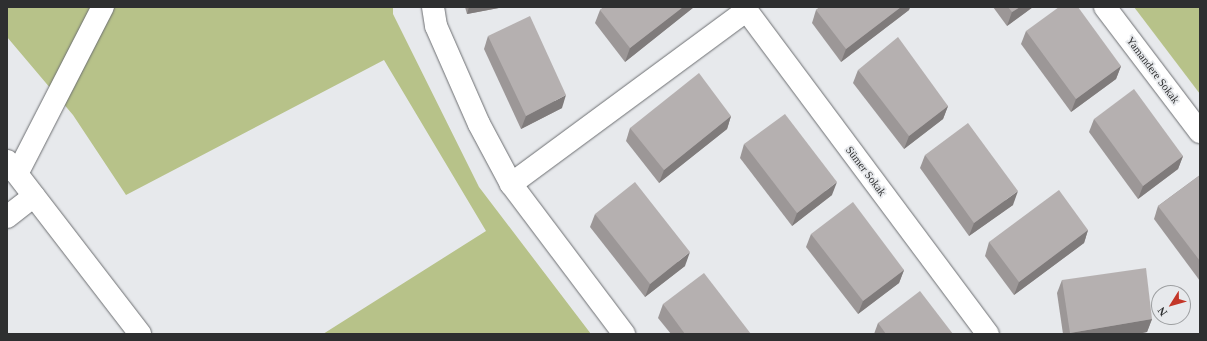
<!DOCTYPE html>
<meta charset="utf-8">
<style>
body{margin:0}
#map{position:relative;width:1207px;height:341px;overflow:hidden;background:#e7e9ec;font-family:Georgia,serif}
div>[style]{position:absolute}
.green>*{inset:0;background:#b7c289}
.roads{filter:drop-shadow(0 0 1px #6c6e71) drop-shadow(0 0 1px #6c6e71)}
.minor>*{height:22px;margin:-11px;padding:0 11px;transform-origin:11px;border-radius:11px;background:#fff}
.wall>*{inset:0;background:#9c9797}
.shaded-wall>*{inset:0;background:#7f7b7b}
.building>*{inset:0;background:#b5b0b0}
span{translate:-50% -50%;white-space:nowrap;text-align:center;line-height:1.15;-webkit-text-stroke:3.5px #e7e9ec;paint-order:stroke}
.street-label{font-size:11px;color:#2e2f30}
.frame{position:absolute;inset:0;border:8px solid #2e2f30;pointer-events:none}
.north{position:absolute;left:1151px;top:285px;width:40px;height:40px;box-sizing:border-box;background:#e7e9ec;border:1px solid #9d9fa1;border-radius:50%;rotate:233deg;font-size:11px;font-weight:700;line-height:16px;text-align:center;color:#2e2f30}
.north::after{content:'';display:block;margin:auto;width:14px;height:18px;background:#c33628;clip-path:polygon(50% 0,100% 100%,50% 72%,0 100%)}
</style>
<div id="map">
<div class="green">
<div style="clip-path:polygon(7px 7px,393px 7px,393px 14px,479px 187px,591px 334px,323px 334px,486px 231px,384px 60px,126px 195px,73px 115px,7px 37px)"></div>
<div style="clip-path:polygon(1134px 7px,1200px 7px,1200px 94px)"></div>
</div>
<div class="roads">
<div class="minor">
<div style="left:433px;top:7px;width:19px;rotate:81deg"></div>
<div style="left:436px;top:26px;width:107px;rotate:66.3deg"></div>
<div style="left:479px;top:124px;width:68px;rotate:61.9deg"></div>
<div style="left:511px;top:184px;width:188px;rotate:53deg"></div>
<div style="left:744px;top:7px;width:408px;rotate:53.3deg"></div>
<div style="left:1105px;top:7px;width:157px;rotate:52.8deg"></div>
<div style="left:7px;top:161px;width:218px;rotate:52.4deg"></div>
<div style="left:17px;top:174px;width:188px;rotate:-62.8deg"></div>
<div style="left:511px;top:184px;width:293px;rotate:-36.4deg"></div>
<div style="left:7px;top:217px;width:34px;rotate:-38deg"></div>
</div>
</div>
<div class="wall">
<div style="clip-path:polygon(465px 7px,504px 7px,467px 14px)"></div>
<div style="clip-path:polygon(604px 7px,694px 7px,625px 62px,595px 23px,600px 10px)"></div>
<div style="clip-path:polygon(820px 7px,910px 7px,909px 10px,841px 62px,812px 23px,816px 10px)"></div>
<div style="clip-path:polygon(993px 7px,1033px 7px,1007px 26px)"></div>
<div style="clip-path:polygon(1026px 31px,1121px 66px,1116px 79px,1071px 112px,1021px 44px)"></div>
<div style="clip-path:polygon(488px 36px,562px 108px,521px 129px,484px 49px)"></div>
<div style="clip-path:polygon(858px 70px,948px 106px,943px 119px,904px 149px,853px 83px)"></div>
<div style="clip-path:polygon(731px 116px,727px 129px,659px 183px,626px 141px,630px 128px)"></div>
<div style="clip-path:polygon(1094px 119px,1183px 156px,1178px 169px,1138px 199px,1089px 132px)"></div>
<div style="clip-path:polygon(744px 144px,832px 195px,792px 226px,740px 158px)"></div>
<div style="clip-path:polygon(925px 155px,1013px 205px,969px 236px,920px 168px)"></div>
<div style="clip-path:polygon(1200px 175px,1200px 281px,1154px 219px,1158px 206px)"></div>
<div style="clip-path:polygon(595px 214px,685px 266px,645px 297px,590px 227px)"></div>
<div style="clip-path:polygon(1088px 230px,1084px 243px,1014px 295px,985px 256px,989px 242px)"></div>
<div style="clip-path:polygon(811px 234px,904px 270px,899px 283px,858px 314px,806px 247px)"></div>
<div style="clip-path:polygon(1062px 280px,1152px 319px,1147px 332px,1137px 334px,1063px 334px,1057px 293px)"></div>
<div style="clip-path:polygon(663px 304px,751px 334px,671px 334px,658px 318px)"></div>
<div style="clip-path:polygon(878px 323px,953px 334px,874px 334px)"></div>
</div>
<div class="shaded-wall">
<div style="clip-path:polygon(469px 7px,504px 7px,467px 14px)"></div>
<div style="clip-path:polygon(683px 7px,694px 7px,625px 62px,630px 48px)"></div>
<div style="clip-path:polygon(901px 7px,910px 7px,909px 10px,841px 62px,846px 49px)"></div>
<div style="clip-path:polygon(1020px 7px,1033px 7px,1007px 26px,1012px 12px)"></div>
<div style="clip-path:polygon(1121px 66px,1116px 79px,1071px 112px,1076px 99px)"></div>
<div style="clip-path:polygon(566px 95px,562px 108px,521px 129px,526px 116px)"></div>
<div style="clip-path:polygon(948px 106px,943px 119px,904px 149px,909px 136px)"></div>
<div style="clip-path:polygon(731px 116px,727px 129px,659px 183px,664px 170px)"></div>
<div style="clip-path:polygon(1183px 156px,1178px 169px,1138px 199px,1143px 186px)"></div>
<div style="clip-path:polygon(837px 182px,832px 195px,792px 226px,797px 213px)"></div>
<div style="clip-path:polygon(1018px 191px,1013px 205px,969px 236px,974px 223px)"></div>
<div style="clip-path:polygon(1088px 230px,1084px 243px,1014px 295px,1019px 282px)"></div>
<div style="clip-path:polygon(690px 252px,685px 266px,645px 297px,650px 284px)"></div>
<div style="clip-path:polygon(904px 270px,899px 283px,858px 314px,863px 301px)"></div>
<div style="clip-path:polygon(1152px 319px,1147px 332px,1137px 334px,1070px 334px,1070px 333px)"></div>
</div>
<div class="building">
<div style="clip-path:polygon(604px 7px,683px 7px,630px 48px,600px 10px)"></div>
<div style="clip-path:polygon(820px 7px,901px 7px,846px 49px,816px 10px)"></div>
<div style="clip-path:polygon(1008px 7px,1020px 7px,1012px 12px)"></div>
<div style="clip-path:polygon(1059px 7px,1078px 7px,1121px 66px,1076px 99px,1026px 31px)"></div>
<div style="clip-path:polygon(530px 16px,566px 95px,526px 116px,488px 36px)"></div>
<div style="clip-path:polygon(898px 37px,948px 106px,909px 136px,858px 70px)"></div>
<div style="clip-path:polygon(699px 73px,731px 116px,664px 170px,630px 128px)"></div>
<div style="clip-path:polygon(1134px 89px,1183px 156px,1143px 186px,1094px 119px)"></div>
<div style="clip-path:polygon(785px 114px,837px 182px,797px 213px,744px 144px)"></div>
<div style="clip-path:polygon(968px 123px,1018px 191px,974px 223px,925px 155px)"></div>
<div style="clip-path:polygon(1200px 175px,1200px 261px,1158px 206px)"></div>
<div style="clip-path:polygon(635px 182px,690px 252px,650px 284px,595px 214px)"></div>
<div style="clip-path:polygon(1059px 190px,1088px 230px,1019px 282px,989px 242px)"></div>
<div style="clip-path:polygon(853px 202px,904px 270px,863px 301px,811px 234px)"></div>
<div style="clip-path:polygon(1146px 268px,1152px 319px,1070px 333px,1062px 280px)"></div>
<div style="clip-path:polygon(704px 273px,751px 334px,685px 334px,663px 304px)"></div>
<div style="clip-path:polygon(920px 291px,953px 334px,886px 334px,878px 323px)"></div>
</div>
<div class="street-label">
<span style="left:1153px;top:70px;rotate:53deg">Yamandere Sokak</span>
<span style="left:866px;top:171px;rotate:53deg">Sümer Sokak</span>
</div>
<div class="frame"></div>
<div class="north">N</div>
</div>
